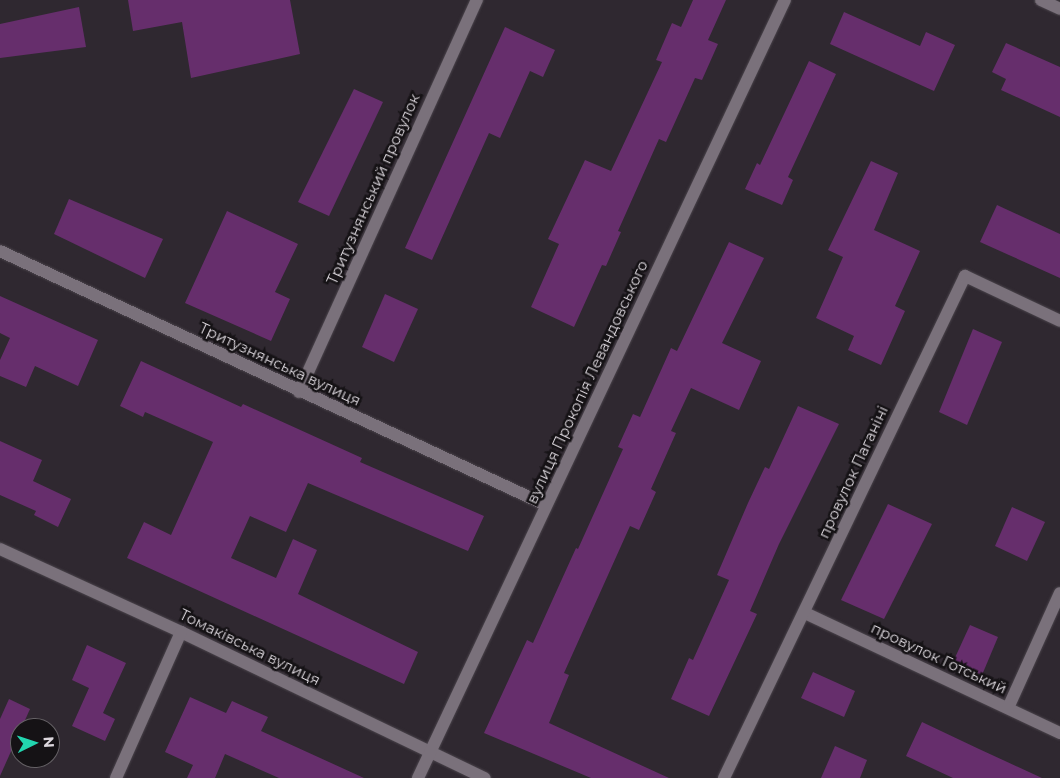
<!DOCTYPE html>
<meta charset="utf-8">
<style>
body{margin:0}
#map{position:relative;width:1060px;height:778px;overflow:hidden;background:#2f2830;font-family:Montserrat,sans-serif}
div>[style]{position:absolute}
.building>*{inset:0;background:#662e6c}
.roads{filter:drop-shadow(0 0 1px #4a444b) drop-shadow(0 0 1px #4a444b)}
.minor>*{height:12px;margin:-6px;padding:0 6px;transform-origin:6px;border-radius:6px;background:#7a717b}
span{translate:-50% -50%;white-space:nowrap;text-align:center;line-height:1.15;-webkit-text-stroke:5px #151215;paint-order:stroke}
.street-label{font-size:15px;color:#dcd7dd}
.north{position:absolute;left:10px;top:718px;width:50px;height:50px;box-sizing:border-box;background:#151215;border:1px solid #656165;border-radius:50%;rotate:86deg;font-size:14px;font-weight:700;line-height:20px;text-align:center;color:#dcd7dd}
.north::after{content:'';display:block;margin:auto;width:18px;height:22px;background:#22d5af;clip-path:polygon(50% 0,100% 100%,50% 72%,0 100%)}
</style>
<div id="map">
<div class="building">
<div style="clip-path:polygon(128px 0,290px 0,300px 54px,191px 78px,182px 22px,133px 31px)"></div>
<div style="clip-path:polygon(693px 0,726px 0,708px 40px,718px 44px,702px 80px,695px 78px,666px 142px,659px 139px,618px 231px,621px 232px,606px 266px,602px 265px,574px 327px,531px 307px,559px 244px,548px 239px,585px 160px,611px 171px,662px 62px,656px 60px,672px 23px,681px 27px)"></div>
<div style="clip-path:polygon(79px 7px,86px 47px,0 58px,0 24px)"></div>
<div style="clip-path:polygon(844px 12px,920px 46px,926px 32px,955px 45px,934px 91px,830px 44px)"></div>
<div style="clip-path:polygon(505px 27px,555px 50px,543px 77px,530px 71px,500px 138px,489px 133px,432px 260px,405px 248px)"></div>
<div style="clip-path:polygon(1006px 43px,1060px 67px,1060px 117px,1001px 90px,1006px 79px,992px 72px)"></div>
<div style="clip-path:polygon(809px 61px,836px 74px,788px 177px,793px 180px,782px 205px,745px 189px,757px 163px,760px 165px)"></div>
<div style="clip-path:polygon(354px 89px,383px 102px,329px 216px,298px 202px)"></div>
<div style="clip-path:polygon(871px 161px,898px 173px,874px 230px,920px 251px,895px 306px,905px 311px,881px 365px,848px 350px,854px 336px,816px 318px,843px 257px,828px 250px)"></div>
<div style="clip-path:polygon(69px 199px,163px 239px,145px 278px,54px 234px)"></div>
<div style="clip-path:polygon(997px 205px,1060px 234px,1060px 278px,980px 242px)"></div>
<div style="clip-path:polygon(227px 211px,298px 244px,275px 292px,290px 299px,271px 341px,185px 303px)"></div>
<div style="clip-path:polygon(729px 242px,764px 258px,722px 343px,761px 361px,739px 410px,691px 388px,671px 431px,676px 433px,651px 489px,656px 492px,639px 530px,630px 526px,564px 673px,569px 675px,549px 723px,669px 778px,591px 778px,484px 733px,527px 640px,533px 643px,576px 548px,578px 549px,623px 449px,618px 447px,633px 414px,640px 417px,671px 348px,677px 351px)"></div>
<div style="clip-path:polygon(385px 294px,418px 309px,394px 362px,362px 347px)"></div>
<div style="clip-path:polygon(0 296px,98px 340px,78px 386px,35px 366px,26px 387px,0 376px,0 360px,10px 338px,0 333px)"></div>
<div style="clip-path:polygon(973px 329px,1002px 342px,967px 425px,939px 412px)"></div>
<div style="clip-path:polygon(141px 361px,241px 407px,243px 404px,362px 458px,360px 462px,484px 516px,468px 551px,308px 483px,286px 532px,250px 516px,231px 558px,276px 578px,293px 539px,317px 550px,298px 594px,418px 652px,404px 684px,127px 558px,144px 522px,171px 535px,213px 442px,145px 412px,143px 417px,120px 406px)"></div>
<div style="clip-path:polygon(798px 406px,839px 424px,779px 544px,750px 611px,757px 614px,709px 716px,671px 699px,689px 658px,693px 660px,729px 580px,717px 575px,748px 503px,765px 467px,769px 469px)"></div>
<div style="clip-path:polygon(0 441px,42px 460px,33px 481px,71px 499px,58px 527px,34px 515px,36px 511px,0 495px)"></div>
<div style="clip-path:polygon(888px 504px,932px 524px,884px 619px,841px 600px)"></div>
<div style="clip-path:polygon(1012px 507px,1045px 522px,1027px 561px,995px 546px)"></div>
<div style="clip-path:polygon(970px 625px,998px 637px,982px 675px,953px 662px)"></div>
<div style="clip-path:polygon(87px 645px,126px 663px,103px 713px,115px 719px,105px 741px,72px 726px,89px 688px,72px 680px)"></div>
<div style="clip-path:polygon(813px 672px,855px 691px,844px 717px,801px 698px)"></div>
<div style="clip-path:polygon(190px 697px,226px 713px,232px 701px,268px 717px,261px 731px,364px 778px,279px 778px,225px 754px,215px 778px,187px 778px,193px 765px,165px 752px)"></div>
<div style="clip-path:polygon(9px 699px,30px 709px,0 776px,0 719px)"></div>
<div style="clip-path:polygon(922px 722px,979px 749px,1042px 778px,953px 778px,906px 756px)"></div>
<div style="clip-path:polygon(835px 746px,867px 760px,860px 778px,821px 778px)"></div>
</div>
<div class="roads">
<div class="minor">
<div style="left:1041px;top:0;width:21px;rotate:25deg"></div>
<div style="left:0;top:251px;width:602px;rotate:24.95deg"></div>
<div style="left:299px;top:392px;width:431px;rotate:-65.6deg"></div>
<div style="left:0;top:549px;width:199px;rotate:24.6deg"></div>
<div style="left:181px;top:632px;width:337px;rotate:25.7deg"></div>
<div style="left:805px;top:613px;width:282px;rotate:25.2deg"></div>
<div style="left:1008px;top:708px;width:126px;rotate:-65.7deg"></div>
<div style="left:116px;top:778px;width:160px;rotate:-66deg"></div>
<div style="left:418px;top:778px;width:860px;rotate:-64.75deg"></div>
<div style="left:724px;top:778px;width:557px;rotate:-64.36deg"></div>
<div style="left:965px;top:276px;width:105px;rotate:25.3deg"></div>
</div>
</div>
<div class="street-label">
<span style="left:373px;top:189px;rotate:-66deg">Тритузнянський провулок</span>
<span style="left:280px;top:364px;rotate:25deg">Тритузнянська вулиця</span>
<span style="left:587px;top:382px;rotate:-65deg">вулиця Прокопія Левандовського</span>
<span style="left:853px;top:472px;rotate:-65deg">провулок Паганіні</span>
<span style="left:250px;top:647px;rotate:26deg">Томаківська вулиця</span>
<span style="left:939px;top:658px;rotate:25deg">провулок Готський</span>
</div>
<div class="north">N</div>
</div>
